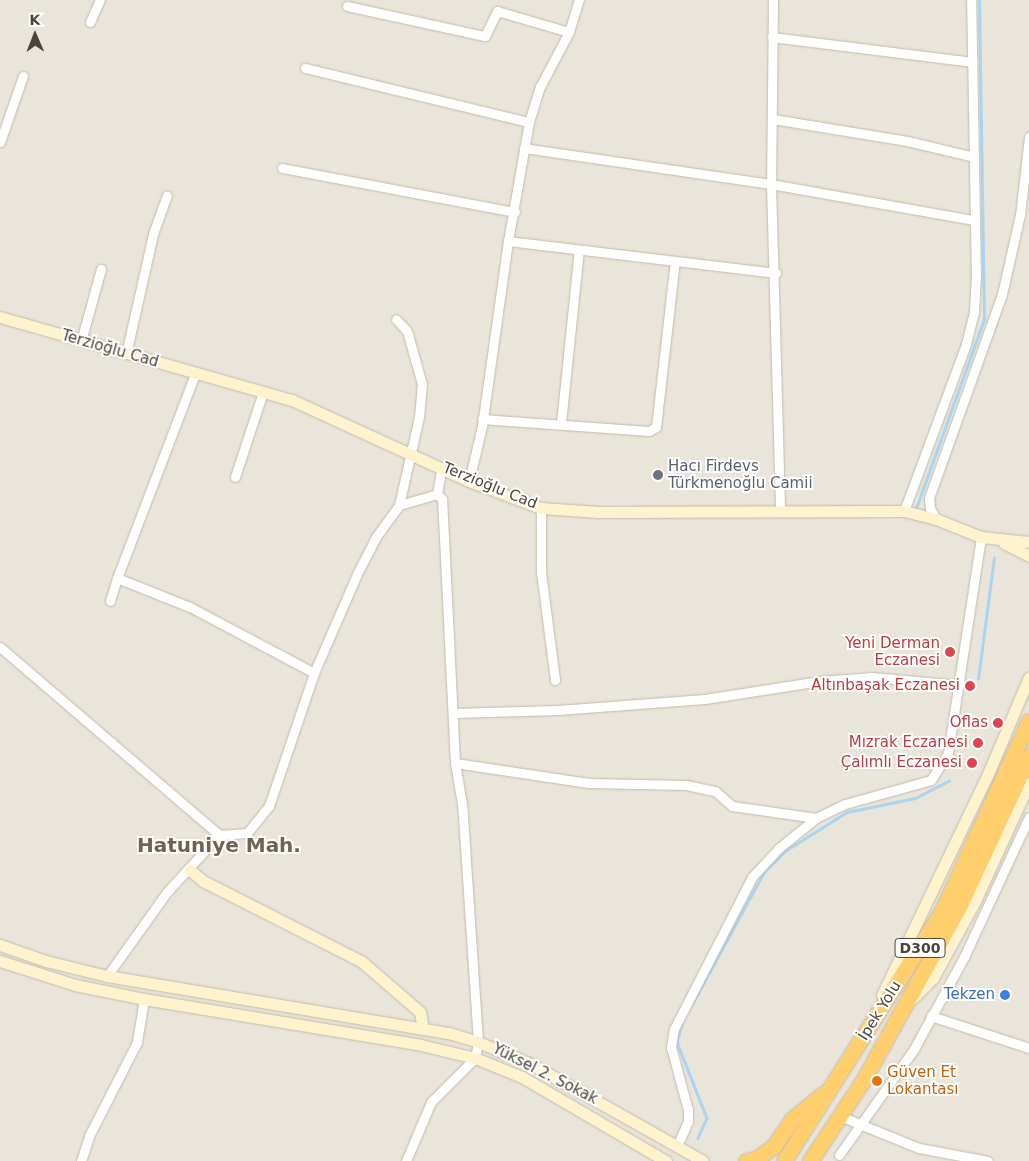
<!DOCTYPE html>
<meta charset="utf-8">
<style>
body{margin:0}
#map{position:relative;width:1029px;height:1161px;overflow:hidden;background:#f6f3ec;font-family:"DejaVu Sans",sans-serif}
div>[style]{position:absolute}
.residential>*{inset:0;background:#eae5da}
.stream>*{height:2.5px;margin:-1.25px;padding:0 1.25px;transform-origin:1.25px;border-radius:1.25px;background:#a9d4f2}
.roads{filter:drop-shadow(0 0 1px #c2bbae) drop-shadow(0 0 1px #c2bbae)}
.street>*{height:9px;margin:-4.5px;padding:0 4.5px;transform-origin:4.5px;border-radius:4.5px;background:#fff}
.secondary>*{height:11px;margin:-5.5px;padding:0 5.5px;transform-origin:5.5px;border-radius:5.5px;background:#fff3cd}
.highway>*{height:15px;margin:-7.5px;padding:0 7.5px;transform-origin:7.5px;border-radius:7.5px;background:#ffcf6e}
.dots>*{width:14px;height:14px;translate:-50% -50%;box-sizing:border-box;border:2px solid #fff;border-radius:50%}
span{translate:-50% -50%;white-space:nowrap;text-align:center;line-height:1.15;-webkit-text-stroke:4px #fff;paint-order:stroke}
.shield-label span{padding:1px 4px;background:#fff;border:1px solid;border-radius:4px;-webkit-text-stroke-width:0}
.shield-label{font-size:14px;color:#4b4439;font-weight:700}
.street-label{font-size:15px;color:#4b4439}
.worship-label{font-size:15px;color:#5b616d}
.left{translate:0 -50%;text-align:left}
.health-label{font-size:15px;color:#be3a42}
.right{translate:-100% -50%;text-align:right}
.shop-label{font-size:15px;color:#366cbe}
.food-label{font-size:15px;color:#c56008}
.district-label{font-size:20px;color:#6e6250;font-weight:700}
.north{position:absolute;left:10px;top:10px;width:50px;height:50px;-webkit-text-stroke:4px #fff;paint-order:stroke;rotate:359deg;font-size:14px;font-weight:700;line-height:20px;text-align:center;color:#4b4439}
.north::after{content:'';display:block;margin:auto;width:18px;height:22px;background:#4b4439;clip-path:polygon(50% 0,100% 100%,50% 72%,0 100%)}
</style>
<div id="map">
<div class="residential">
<div style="clip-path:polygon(0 0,1029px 0,1029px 1161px,0 1161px)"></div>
</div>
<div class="stream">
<div style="left:915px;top:511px;width:204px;rotate:-70.2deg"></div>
<div style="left:984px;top:319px;width:319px;rotate:-90.9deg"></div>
<div style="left:978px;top:679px;width:122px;rotate:-82.5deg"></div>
<div style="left:692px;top:1004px;width:150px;rotate:-61.4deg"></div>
<div style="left:764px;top:872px;width:30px;rotate:-45deg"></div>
<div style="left:785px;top:851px;width:73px;rotate:-32.2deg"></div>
<div style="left:847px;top:812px;width:69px;rotate:-11.6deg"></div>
<div style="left:915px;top:798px;width:38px;rotate:-27deg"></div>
<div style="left:684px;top:1018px;width:25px;rotate:106deg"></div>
<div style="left:677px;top:1042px;width:82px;rotate:68.5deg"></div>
<div style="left:707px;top:1118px;width:22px;rotate:114deg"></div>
</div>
<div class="roads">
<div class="street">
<div style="left:773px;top:0;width:184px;rotate:90.6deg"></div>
<div style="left:771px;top:184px;width:325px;rotate:88.4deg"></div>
<div style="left:347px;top:6px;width:141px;rotate:12.3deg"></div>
<div style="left:485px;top:36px;width:28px;rotate:-64deg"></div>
<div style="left:497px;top:11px;width:75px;rotate:16.3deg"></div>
<div style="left:90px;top:22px;width:24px;rotate:-66deg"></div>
<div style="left:772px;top:37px;width:202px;rotate:7.1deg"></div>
<div style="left:305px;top:68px;width:230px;rotate:13.6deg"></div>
<div style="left:773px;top:119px;width:136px;rotate:9.3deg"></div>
<div style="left:907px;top:141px;width:69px;rotate:13.4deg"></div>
<div style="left:0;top:142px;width:70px;rotate:-70.8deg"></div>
<div style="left:524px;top:148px;width:250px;rotate:8.3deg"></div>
<div style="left:771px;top:184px;width:206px;rotate:10.1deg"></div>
<div style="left:282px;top:168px;width:237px;rotate:10.7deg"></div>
<div style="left:508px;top:241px;width:270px;rotate:6.8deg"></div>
<div style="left:81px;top:341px;width:75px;rotate:-74.5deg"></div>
<div style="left:126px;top:354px;width:123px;rotate:-77.3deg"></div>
<div style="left:153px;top:234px;width:41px;rotate:-70.3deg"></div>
<div style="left:195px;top:374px;width:218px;rotate:110.9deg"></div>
<div style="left:117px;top:578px;width:79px;rotate:21.7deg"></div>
<div style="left:190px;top:607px;width:140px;rotate:28deg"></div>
<div style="left:482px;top:419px;width:167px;rotate:4.1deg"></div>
<div style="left:649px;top:431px;width:8px;rotate:-30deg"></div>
<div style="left:656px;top:427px;width:167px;rotate:-83.5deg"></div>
<div style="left:561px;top:423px;width:174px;rotate:-84.1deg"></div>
<div style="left:235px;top:477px;width:89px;rotate:-71.8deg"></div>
<div style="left:469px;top:481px;width:57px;rotate:-76.7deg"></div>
<div style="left:482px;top:426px;width:187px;rotate:-82deg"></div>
<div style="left:508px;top:241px;width:121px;rotate:-80deg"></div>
<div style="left:529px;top:122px;width:37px;rotate:-73deg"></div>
<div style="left:540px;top:87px;width:62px;rotate:-62.2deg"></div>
<div style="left:569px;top:32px;width:34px;rotate:-73deg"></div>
<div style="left:399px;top:505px;width:40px;rotate:-16deg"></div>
<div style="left:437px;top:494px;width:27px;rotate:-80deg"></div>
<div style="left:541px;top:508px;width:64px;rotate:90deg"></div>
<div style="left:541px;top:572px;width:109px;rotate:82.6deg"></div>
<div style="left:904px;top:511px;width:178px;rotate:-69.6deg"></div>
<div style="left:966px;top:344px;width:33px;rotate:-76deg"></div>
<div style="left:974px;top:312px;width:33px;rotate:-87deg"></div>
<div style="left:976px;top:279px;width:279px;rotate:-91deg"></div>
<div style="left:936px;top:519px;width:13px;rotate:-119deg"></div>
<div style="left:930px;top:508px;width:10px;rotate:-96deg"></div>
<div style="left:929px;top:498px;width:217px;rotate:-70.3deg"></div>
<div style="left:1002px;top:294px;width:81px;rotate:-77.2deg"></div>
<div style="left:1020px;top:215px;width:79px;rotate:-83.4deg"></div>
<div style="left:110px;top:601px;width:24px;rotate:-73deg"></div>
<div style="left:0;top:647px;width:289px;rotate:40.6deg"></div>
<div style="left:453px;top:713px;width:105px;rotate:-1.6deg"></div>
<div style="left:558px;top:710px;width:147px;rotate:-4.3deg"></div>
<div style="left:705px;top:699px;width:116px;rotate:-8.9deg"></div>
<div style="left:820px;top:681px;width:53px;rotate:-4.3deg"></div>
<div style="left:873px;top:677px;width:86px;rotate:5.3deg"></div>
<div style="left:455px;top:763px;width:135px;rotate:8.5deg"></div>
<div style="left:589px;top:783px;width:97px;rotate:1.2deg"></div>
<div style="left:686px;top:785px;width:30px;rotate:12deg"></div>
<div style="left:715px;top:791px;width:23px;rotate:41deg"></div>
<div style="left:732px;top:806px;width:85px;rotate:8.1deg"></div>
<div style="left:107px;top:976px;width:103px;rotate:-54.5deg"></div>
<div style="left:167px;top:892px;width:77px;rotate:-47.6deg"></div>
<div style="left:219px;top:835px;width:28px;rotate:-4deg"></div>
<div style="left:247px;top:833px;width:35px;rotate:-51deg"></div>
<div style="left:269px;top:806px;width:140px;rotate:-71.3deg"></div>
<div style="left:314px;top:673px;width:108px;rotate:-66.5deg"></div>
<div style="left:357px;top:574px;width:42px;rotate:-62.8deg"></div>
<div style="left:376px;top:537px;width:39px;rotate:-54deg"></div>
<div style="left:399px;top:505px;width:90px;rotate:-77.2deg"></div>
<div style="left:419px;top:417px;width:33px;rotate:-85deg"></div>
<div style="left:422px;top:384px;width:55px;rotate:-105.8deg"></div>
<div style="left:407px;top:331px;width:16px;rotate:-133deg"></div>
<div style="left:931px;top:1016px;width:103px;rotate:18.1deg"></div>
<div style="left:840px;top:1116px;width:85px;rotate:22.1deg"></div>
<div style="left:919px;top:1148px;width:70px;rotate:10.7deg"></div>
<div style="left:677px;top:1146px;width:27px;rotate:-66deg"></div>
<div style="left:688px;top:1121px;width:11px;rotate:-90deg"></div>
<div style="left:688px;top:1110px;width:65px;rotate:-105.1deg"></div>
<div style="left:671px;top:1047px;width:18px;rotate:-81deg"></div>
<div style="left:674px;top:1029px;width:171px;rotate:-62.8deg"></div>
<div style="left:752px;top:877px;width:40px;rotate:-47deg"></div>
<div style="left:779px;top:848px;width:48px;rotate:-39deg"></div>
<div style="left:816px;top:818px;width:32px;rotate:-26deg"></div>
<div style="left:845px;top:804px;width:89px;rotate:-15.6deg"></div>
<div style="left:931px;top:780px;width:32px;rotate:-58deg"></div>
<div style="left:948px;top:753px;width:219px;rotate:-81.3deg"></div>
<div style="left:839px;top:1155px;width:130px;rotate:-54.7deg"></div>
<div style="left:914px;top:1049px;width:105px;rotate:-61.5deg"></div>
<div style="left:964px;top:957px;width:154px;rotate:-65.1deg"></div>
<div style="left:81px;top:1161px;width:26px;rotate:-72deg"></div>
<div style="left:89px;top:1136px;width:106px;rotate:-62.9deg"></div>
<div style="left:137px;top:1042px;width:44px;rotate:-80.8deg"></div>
<div style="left:406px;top:1161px;width:64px;rotate:-67deg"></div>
<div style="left:431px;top:1102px;width:62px;rotate:-45deg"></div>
<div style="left:475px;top:1058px;width:16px;rotate:-79deg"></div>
<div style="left:478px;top:1042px;width:239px;rotate:-93.8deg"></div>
<div style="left:462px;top:804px;width:42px;rotate:-99.7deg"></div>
<div style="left:455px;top:763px;width:264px;rotate:-92.8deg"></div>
<div style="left:442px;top:499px;width:7px;rotate:-135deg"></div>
</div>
<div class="secondary">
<div style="left:0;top:317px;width:304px;rotate:15.9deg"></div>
<div style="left:292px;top:400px;width:195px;rotate:24.6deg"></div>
<div style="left:469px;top:481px;width:77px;rotate:20.6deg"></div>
<div style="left:541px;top:508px;width:58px;rotate:3.9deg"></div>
<div style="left:599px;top:512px;width:305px;rotate:-0.2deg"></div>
<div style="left:904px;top:511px;width:33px;rotate:14deg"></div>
<div style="left:936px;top:519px;width:48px;rotate:21.8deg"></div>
<div style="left:981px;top:537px;width:48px;rotate:5.9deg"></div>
<div style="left:1004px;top:543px;width:28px;rotate:27deg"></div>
<div style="left:190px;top:870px;width:17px;rotate:40deg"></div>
<div style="left:203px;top:881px;width:177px;rotate:26.9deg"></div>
<div style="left:361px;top:961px;width:78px;rotate:40.8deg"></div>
<div style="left:420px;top:1012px;width:17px;rotate:80deg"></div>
<div style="left:0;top:945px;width:49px;rotate:19.2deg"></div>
<div style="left:46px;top:961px;width:63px;rotate:13.8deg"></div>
<div style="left:107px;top:976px;width:347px;rotate:9.5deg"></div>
<div style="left:449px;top:1033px;width:30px;rotate:17deg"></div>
<div style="left:478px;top:1042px;width:57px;rotate:22.5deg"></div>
<div style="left:531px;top:1064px;width:197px;rotate:29.4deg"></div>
<div style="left:0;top:961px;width:79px;rotate:17.7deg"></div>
<div style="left:75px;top:985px;width:70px;rotate:11.5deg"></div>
<div style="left:144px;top:999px;width:281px;rotate:9.4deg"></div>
<div style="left:421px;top:1045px;width:56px;rotate:13.5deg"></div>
<div style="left:475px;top:1058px;width:51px;rotate:22deg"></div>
<div style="left:522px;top:1077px;width:167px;rotate:30.3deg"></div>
<div style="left:882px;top:995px;width:245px;rotate:-64.4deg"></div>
<div style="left:988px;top:774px;width:105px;rotate:-67.1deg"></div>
<div style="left:913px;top:998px;width:28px;rotate:-45deg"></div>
<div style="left:933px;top:978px;width:88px;rotate:-61.4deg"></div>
<div style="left:975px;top:901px;width:130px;rotate:-65.4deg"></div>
</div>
<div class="highway">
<div style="left:746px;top:1161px;width:10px;rotate:-11deg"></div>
<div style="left:756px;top:1159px;width:22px;rotate:-36deg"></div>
<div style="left:774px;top:1146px;width:32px;rotate:-56deg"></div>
<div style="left:792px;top:1119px;width:40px;rotate:-39deg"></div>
<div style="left:784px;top:1161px;width:294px;rotate:-57.7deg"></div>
<div style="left:941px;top:913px;width:211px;rotate:-65.4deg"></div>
<div style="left:810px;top:1161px;width:98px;rotate:-56.6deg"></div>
<div style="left:864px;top:1079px;width:196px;rotate:-61.1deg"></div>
<div style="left:959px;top:907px;width:166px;rotate:-65.1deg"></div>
</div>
</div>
<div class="dots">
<div style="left:658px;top:475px;background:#6b7280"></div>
<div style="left:950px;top:652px;background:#e0444e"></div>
<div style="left:970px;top:686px;background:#e0444e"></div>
<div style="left:998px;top:723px;background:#e0444e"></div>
<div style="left:978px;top:743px;background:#e0444e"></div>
<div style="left:972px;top:763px;background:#e0444e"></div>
<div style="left:1005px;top:995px;background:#3f7fe0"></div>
<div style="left:877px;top:1081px;background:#e8710a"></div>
</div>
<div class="shield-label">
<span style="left:920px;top:948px">D300</span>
</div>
<div class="street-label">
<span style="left:110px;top:349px;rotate:16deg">Terzioğlu Cad</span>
<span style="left:490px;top:486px;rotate:22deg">Terzioğlu Cad</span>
<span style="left:880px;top:1011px;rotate:-58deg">İpek Yolu</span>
<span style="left:545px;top:1074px;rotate:27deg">Yüksel 2. Sokak</span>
</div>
<div class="worship-label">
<span class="left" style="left:668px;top:475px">Hacı Firdevs<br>Türkmenoğlu Camii</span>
</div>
<div class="health-label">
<span class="right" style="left:940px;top:652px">Yeni Derman<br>Eczanesi</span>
<span class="right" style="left:960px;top:686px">Altınbaşak Eczanesi</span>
<span class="right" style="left:988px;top:723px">Oflas</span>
<span class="right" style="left:968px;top:743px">Mızrak Eczanesi</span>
<span class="right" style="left:962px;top:763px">Çalımlı Eczanesi</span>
</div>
<div class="shop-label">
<span class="right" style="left:995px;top:995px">Tekzen</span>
</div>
<div class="food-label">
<span class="left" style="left:887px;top:1081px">Güven Et<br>Lokantası</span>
</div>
<div class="district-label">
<span style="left:219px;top:845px">Hatuniye Mah.</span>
</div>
<div class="north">K</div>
</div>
